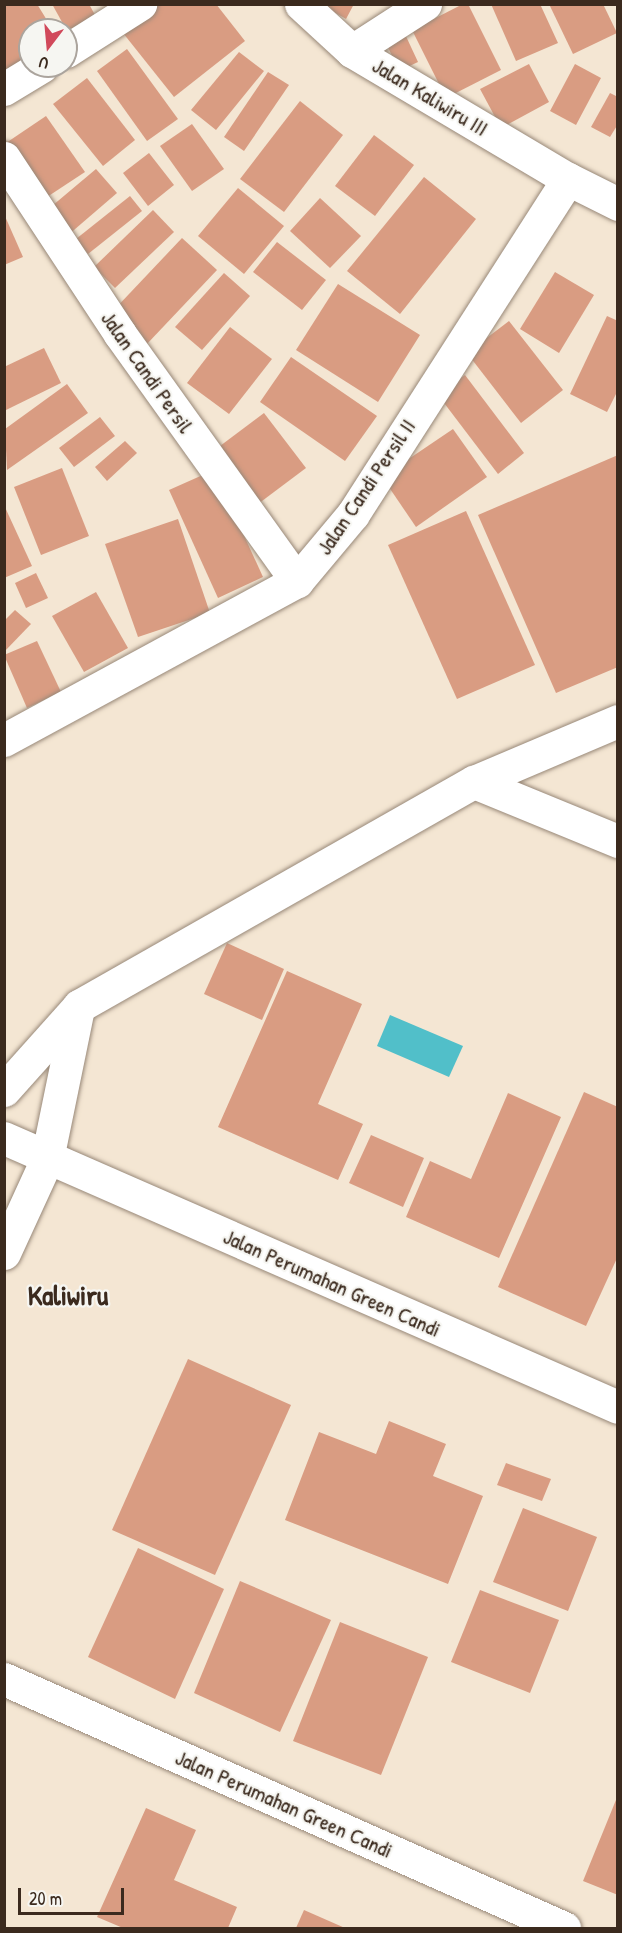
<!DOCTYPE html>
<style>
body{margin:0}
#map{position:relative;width:622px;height:1933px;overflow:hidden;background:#f4e6d3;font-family:"Patrick Hand",sans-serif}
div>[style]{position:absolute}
.water>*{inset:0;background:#51bfc9}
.building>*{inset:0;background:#d99c82}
.roads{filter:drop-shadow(0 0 2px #988878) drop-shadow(0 0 2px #988878)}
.minor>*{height:33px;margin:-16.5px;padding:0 16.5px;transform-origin:16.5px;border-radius:16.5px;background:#fff}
span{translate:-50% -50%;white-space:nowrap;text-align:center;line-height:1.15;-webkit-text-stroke:4.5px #f6f6f2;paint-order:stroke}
.street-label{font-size:22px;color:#3b2a1e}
.district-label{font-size:28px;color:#3b2a1e;font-weight:700}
.frame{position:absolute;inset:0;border:6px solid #3b2a1e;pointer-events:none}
.north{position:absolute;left:18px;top:18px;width:60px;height:60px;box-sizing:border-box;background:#f6f6f2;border:2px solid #aba49d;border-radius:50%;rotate:196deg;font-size:16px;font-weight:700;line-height:24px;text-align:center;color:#3b2a1e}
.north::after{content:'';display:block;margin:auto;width:21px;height:27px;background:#d1495b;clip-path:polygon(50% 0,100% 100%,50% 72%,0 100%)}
.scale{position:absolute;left:18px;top:1888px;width:106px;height:27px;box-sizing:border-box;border:3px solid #3b2a1e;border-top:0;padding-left:8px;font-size:18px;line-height:21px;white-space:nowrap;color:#3b2a1e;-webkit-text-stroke:4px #f6f6f2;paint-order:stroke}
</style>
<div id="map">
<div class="water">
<div style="clip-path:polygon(390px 1015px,463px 1046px,449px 1077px,377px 1046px)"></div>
</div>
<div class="building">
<div style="clip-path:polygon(4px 4px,37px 4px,53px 30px,30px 30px,30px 64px,4px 79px)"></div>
<div style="clip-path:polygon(52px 4px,89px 4px,95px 15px,67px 31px)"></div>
<div style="clip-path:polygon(159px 4px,216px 4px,245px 41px,174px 97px,123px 33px)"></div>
<div style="clip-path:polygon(320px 4px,354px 4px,346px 19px)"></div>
<div style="clip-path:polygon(463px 4px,468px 4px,501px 70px,446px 98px,412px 30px)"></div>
<div style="clip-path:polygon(491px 4px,540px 4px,558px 43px,516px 61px)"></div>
<div style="clip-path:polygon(549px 4px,603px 4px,617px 33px,573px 54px)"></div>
<div style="clip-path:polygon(404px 32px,418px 62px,399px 71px,385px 41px)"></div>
<div style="clip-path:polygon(127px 49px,178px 119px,147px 141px,97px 71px)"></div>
<div style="clip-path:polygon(239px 52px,264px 71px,216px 130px,191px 110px)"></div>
<div style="clip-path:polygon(529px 64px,549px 102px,501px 128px,480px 89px)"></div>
<div style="clip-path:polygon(575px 64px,601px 78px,576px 125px,550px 111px)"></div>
<div style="clip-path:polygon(268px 72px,289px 85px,244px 151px,224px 137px)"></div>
<div style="clip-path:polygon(87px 78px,135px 140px,103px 166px,53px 104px)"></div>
<div style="clip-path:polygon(610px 93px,618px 97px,618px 124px,610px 137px,591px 127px)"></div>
<div style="clip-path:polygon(300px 101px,343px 135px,284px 212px,240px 179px)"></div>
<div style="clip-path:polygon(46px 116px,85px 172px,44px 199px,6px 143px)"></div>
<div style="clip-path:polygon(192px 124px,224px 169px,192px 191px,160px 146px)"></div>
<div style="clip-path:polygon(374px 135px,414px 165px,375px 216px,335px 186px)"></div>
<div style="clip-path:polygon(149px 153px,174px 185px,148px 206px,123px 173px)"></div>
<div style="clip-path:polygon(96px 169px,117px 193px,67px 236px,46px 211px)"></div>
<div style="clip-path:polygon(424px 177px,476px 219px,400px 314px,347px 271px)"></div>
<div style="clip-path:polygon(238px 188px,284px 226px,244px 274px,198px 236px)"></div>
<div style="clip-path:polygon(130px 196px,142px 211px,88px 254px,76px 239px)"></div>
<div style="clip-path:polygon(320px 198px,361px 236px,330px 268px,290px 231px)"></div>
<div style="clip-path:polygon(153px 210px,174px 232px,115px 288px,94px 267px)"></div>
<div style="clip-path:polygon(4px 214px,23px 257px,4px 265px)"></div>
<div style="clip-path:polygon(182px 238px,217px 270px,146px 345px,112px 312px)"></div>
<div style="clip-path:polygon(277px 242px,326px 280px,302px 310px,253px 272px)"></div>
<div style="clip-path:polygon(555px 272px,594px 295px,559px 353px,520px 329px)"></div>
<div style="clip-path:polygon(224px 273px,250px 296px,202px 350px,175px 327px)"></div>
<div style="clip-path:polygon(338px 284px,420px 335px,378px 402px,296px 350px)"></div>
<div style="clip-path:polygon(607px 316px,618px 321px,618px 390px,607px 412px,570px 394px)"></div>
<div style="clip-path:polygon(509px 321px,563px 390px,521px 423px,467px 353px)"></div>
<div style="clip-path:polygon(230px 327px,272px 359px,229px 414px,187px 383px)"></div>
<div style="clip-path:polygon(44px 348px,61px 383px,4px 411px,4px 367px)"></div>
<div style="clip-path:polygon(291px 357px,377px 416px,345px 461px,260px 402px)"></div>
<div style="clip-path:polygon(465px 375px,524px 453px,498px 474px,438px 395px)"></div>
<div style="clip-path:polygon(67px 384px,88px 413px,7px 470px,5px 429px)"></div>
<div style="clip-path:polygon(264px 413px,306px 468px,258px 504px,216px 449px)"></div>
<div style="clip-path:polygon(100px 417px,115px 436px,74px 467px,59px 448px)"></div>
<div style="clip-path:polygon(453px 429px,487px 477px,416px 527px,382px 477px)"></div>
<div style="clip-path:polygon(125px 441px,137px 453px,107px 481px,95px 467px)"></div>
<div style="clip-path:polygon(618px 455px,618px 667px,556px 693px,478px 515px)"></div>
<div style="clip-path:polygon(62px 468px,89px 536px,41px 555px,14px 487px)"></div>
<div style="clip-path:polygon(214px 470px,263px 577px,218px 598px,169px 490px)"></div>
<div style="clip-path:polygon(4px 505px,32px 566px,4px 578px)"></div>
<div style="clip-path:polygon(466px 511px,535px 665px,457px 699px,388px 545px)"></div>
<div style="clip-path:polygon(178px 519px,210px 613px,138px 637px,105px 544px)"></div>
<div style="clip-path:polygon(36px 573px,48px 598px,26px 608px,15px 583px)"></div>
<div style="clip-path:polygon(96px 592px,128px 648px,84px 672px,52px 616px)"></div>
<div style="clip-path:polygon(15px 610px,31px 624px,4px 652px,4px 621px)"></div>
<div style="clip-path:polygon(37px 641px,61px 692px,27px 708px,4px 655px)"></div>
<div style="clip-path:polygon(227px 943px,284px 969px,262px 1020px,204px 994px)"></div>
<div style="clip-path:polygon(287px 971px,362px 1004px,318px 1104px,363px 1124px,338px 1180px,218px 1127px)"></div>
<div style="clip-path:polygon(584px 1092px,618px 1107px,618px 1256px,586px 1326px,498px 1287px)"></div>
<div style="clip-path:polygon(508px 1093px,561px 1117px,499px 1258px,406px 1217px,430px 1161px,471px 1179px)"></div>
<div style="clip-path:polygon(371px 1135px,424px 1158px,403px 1207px,349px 1183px)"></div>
<div style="clip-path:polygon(188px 1359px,291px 1405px,215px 1575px,112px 1530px)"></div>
<div style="clip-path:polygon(389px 1421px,446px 1444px,433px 1476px,483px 1496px,448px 1584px,285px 1520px,319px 1432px,376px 1454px)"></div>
<div style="clip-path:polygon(506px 1463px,551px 1479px,542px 1501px,497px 1485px)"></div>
<div style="clip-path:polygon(523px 1508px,597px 1537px,568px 1611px,493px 1582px)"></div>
<div style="clip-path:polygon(138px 1548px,224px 1589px,175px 1699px,88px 1657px)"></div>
<div style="clip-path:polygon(240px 1581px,331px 1620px,280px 1732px,194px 1693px)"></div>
<div style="clip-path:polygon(480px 1590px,559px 1620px,530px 1693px,451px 1662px)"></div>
<div style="clip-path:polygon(340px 1622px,428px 1657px,381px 1775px,293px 1741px)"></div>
<div style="clip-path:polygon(618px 1795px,618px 1895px,583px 1881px)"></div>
<div style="clip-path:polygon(146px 1808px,196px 1830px,174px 1880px,237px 1907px,228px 1928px,123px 1928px,97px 1917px)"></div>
<div style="clip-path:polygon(304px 1910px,345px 1928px,296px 1928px)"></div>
</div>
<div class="roads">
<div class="minor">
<div style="left:301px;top:4px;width:69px;rotate:42.7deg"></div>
<div style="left:352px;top:51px;width:251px;rotate:30.7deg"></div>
<div style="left:568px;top:179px;width:56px;rotate:26.6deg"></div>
<div style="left:66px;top:51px;width:88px;rotate:-32.4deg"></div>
<div style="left:352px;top:51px;width:87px;rotate:-32.8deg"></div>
<div style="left:4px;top:89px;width:44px;rotate:-31.2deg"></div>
<div style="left:4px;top:158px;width:211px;rotate:56.6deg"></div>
<div style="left:120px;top:334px;width:304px;rotate:54.4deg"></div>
<div style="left:4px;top:740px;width:333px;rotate:-28.5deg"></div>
<div style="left:297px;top:581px;width:87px;rotate:-50.1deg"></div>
<div style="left:353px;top:514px;width:398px;rotate:-57.3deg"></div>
<div style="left:474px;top:782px;width:156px;rotate:22.3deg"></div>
<div style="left:4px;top:1090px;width:113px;rotate:-48.2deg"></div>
<div style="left:79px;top:1006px;width:454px;rotate:-29.6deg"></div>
<div style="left:474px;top:782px;width:156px;rotate:-23deg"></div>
<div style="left:4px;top:1138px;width:670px;rotate:23.66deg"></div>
<div style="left:4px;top:1253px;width:103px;rotate:-65.4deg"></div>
<div style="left:47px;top:1159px;width:154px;rotate:-78.4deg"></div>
<div style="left:4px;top:1679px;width:613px;rotate:23.97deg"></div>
</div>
</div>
<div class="street-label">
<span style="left:430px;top:97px;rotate:31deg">Jalan Kaliwiru III</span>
<span style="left:147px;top:372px;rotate:55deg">Jalan Candi Persil</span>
<span style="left:366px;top:487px;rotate:-56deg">Jalan Candi Persil II</span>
<span style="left:332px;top:1283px;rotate:24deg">Jalan Perumahan Green Candi</span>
<span style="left:284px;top:1804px;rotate:24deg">Jalan Perumahan Green Candi</span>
</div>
<div class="district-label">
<span style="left:68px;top:1295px">Kaliwiru</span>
</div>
<div class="frame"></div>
<div class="north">U</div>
<div class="scale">20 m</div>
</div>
